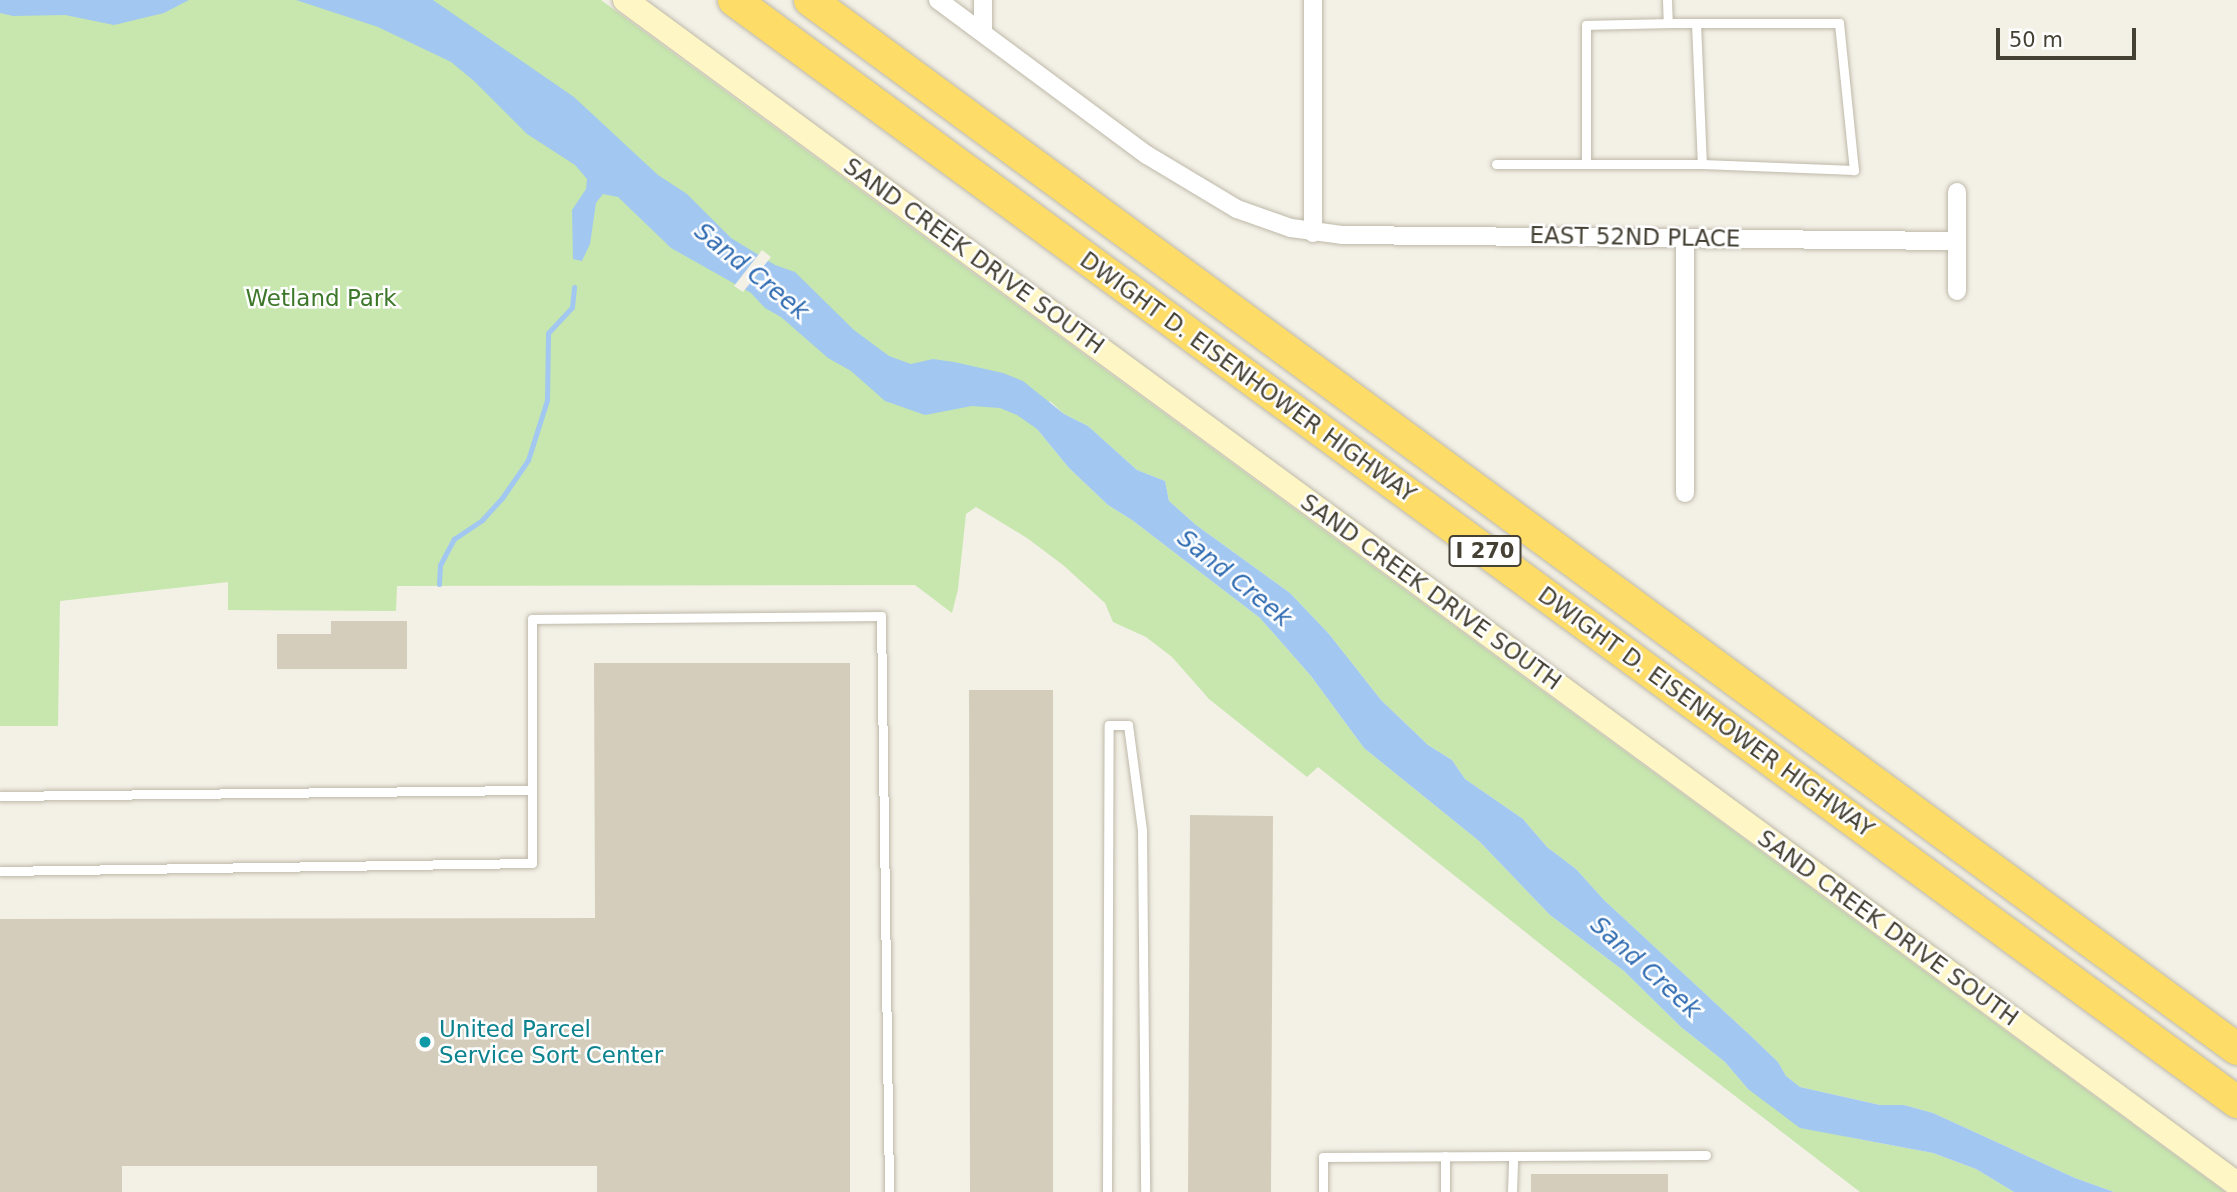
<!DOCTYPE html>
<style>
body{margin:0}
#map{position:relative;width:2237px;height:1192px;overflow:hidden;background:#f3f0e6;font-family:"DejaVu Sans",sans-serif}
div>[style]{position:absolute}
.green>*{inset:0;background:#c7e7af}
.water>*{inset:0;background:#a2c7f0}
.pier>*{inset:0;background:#f3f0e6}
.stream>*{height:5px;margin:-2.5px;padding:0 2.5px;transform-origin:2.5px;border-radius:2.5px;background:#a2c7f0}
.building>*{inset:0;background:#d4cdbb}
.roads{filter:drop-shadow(0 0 2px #beb9a9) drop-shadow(0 0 2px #beb9a9)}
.service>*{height:9px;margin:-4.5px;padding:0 4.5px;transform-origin:4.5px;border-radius:4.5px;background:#fff}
.minor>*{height:18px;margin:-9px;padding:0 9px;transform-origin:9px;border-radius:9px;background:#fff}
.secondary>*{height:24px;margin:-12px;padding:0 12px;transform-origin:12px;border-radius:12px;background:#fef7c5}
.motorway>*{height:32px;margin:-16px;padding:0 16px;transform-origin:16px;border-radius:16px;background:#fddc67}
.dots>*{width:19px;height:19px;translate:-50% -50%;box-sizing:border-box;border:4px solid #fff;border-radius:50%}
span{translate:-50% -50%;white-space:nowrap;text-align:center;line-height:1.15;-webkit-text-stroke:5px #fff;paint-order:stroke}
.shield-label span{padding:2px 5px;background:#fff;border:2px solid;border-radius:5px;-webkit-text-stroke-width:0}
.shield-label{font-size:21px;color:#454135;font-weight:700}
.street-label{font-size:23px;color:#454135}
.park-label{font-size:23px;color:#3d7729}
.culture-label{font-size:23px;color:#0d838f}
.left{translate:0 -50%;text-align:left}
.water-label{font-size:24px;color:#2f6bb1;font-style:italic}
.scale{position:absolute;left:1996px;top:28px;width:140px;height:32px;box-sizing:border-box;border:4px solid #454135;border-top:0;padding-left:9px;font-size:21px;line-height:24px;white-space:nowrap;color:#454135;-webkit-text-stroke:5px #fff;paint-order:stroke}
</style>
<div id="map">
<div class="green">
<div style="clip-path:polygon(0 0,601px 0,2225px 1192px,2114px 1192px,2075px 1178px,1933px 1113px,1904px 1105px,1880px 1105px,1800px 1087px,1786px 1076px,1778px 1062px,1753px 1038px,1604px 900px,1576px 869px,1547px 847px,1523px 819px,1465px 779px,1452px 760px,1428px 745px,1381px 700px,1329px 634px,1290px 593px,1196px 525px,1169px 501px,1165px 481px,1137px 470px,1088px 426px,1064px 414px,1050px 401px,1037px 429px,1069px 468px,1108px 505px,1132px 520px,1260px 618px,1311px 676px,1364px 748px,1479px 841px,1550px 915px,1624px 971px,1681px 1027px,1725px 1062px,1748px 1089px,1848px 1137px,1933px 1153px,1976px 1169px,2014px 1192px,1860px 1192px,1636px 1020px,1318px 767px,1307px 777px,1209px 699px,1172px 657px,1146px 637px,1113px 622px,1105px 603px,1063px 565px,1027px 538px,976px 507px,966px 514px,958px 589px,952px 613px,915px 585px,397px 586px,396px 611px,228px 610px,228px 582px,60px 601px,58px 726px,0 726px)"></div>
</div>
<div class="water">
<div style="clip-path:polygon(0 0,189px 0,164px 13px,114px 25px,65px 15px,13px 16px,0 13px)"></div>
<div style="clip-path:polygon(296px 0,433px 0,574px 97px,658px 175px,687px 194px,731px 238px,775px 265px,795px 272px,854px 330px,889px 356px,911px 364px,933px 359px,954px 362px,1003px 373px,1023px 381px,1064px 414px,1088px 426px,1137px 470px,1165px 481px,1169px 501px,1196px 525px,1290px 593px,1329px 634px,1381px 700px,1428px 745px,1452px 760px,1465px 779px,1523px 819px,1547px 847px,1576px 869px,1604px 900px,1753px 1038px,1778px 1062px,1786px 1076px,1800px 1087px,1880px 1105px,1904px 1105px,1933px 1113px,2075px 1178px,2114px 1192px,2014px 1192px,1976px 1169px,1933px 1153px,1800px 1128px,1748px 1089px,1725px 1062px,1681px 1027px,1624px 971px,1550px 915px,1479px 841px,1364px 748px,1311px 676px,1260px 618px,1132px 520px,1108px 505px,1069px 468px,1037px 429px,1017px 415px,1000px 408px,972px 406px,925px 415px,885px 401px,851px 371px,828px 358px,781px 317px,765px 308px,751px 293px,671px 248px,618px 197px,603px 194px,596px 203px,590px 244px,582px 261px,573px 259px,572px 210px,586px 189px,587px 179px,575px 165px,527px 134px,474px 81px,451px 62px,378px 27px)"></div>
</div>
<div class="pier">
<div style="clip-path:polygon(762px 250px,771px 257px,743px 292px,734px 286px)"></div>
</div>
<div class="stream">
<div style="left:439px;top:584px;width:19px;rotate:-87deg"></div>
<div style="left:440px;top:565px;width:30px;rotate:-62deg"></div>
<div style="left:454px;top:539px;width:34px;rotate:-34deg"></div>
<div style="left:482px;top:520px;width:30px;rotate:-48deg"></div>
<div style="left:502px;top:498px;width:46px;rotate:-55.6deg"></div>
<div style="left:528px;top:460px;width:63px;rotate:-72.4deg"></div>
<div style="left:547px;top:400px;width:67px;rotate:-89.1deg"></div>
<div style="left:548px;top:333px;width:35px;rotate:-47deg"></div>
<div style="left:572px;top:307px;width:20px;rotate:-84deg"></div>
</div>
<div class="building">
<div style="clip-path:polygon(331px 621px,407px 621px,407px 669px,277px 669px,277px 634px,331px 634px)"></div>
<div style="clip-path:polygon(594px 663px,850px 663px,850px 1192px,597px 1192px,597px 1166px,122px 1166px,122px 1192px,0 1192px,0 919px,595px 918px)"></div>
<div style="clip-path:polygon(969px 690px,1053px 690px,1053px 1192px,970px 1192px)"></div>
<div style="clip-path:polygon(1190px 815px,1273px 816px,1271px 1192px,1188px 1192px)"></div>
<div style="clip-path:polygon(1531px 1174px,1668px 1174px,1668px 1192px,1531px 1192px)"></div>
</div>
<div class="roads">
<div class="service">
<div style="left:1667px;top:0;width:23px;rotate:88deg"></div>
<div style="left:1668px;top:23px;width:171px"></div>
<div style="left:1839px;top:23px;width:148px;rotate:84.2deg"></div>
<div style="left:1854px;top:170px;width:152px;rotate:-177.7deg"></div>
<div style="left:1702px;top:164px;width:116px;rotate:180deg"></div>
<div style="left:1586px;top:164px;width:139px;rotate:-90deg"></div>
<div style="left:1586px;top:25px;width:82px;rotate:-1.4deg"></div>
<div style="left:1696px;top:23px;width:141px;rotate:87.6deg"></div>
<div style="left:1496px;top:164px;width:90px"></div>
<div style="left:0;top:796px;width:532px;rotate:-0.65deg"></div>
<div style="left:532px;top:790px;width:171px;rotate:-90deg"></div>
<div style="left:532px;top:619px;width:349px;rotate:-0.5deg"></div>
<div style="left:881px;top:616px;width:576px;rotate:89.2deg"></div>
<div style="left:0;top:871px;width:532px;rotate:-0.86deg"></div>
<div style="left:532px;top:863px;width:73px;rotate:-90deg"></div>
<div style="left:1107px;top:1192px;width:467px;rotate:-89.8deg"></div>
<div style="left:1109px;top:725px;width:19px"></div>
<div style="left:1128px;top:725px;width:106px;rotate:82.4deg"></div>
<div style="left:1142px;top:830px;width:362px;rotate:89.5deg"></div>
<div style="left:1323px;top:1192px;width:35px;rotate:-90deg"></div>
<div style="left:1323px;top:1157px;width:383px;rotate:-0.3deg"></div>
<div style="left:1445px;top:1192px;width:36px;rotate:-90deg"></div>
<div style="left:1512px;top:1192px;width:36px;rotate:-88deg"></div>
</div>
<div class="minor">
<div style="left:938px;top:0;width:260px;rotate:36.6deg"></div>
<div style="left:1147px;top:155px;width:105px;rotate:31deg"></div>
<div style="left:1237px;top:209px;width:57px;rotate:19.4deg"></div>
<div style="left:1291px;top:228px;width:51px;rotate:7.8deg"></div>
<div style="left:1342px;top:235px;width:615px;rotate:0.56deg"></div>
<div style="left:983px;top:32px;width:32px;rotate:-90deg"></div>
<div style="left:1957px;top:192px;width:99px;rotate:90deg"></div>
<div style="left:1313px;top:233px;width:233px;rotate:-90deg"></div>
<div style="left:1685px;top:493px;width:255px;rotate:-90deg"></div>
</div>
<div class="secondary">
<div style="left:625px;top:0;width:2000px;rotate:36.3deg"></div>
</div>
<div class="motorway">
<div style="left:734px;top:0;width:1864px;rotate:36.25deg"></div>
<div style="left:810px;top:0;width:1771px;rotate:36.32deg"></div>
</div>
</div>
<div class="dots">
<div style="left:425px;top:1042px;background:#0f9aa8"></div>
</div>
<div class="shield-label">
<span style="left:1485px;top:551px">I 270</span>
</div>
<div class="street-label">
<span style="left:1635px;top:237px;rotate:1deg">EAST 52ND PLACE</span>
<span style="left:974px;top:256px;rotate:36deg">SAND CREEK DRIVE SOUTH</span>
<span style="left:1248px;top:377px;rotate:36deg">DWIGHT D. EISENHOWER HIGHWAY</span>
<span style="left:1431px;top:592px;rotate:36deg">SAND CREEK DRIVE SOUTH</span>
<span style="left:1706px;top:712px;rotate:36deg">DWIGHT D. EISENHOWER HIGHWAY</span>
<span style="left:1888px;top:928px;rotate:36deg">SAND CREEK DRIVE SOUTH</span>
</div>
<div class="park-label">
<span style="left:321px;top:298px">Wetland Park</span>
</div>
<div class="culture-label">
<span class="left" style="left:439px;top:1042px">United Parcel<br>Service Sort Center</span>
</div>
<div class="water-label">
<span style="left:751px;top:272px;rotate:39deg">Sand Creek</span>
<span style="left:1234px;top:579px;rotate:39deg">Sand Creek</span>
<span style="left:1645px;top:968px;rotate:42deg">Sand Creek</span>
</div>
<div class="scale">50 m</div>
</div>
